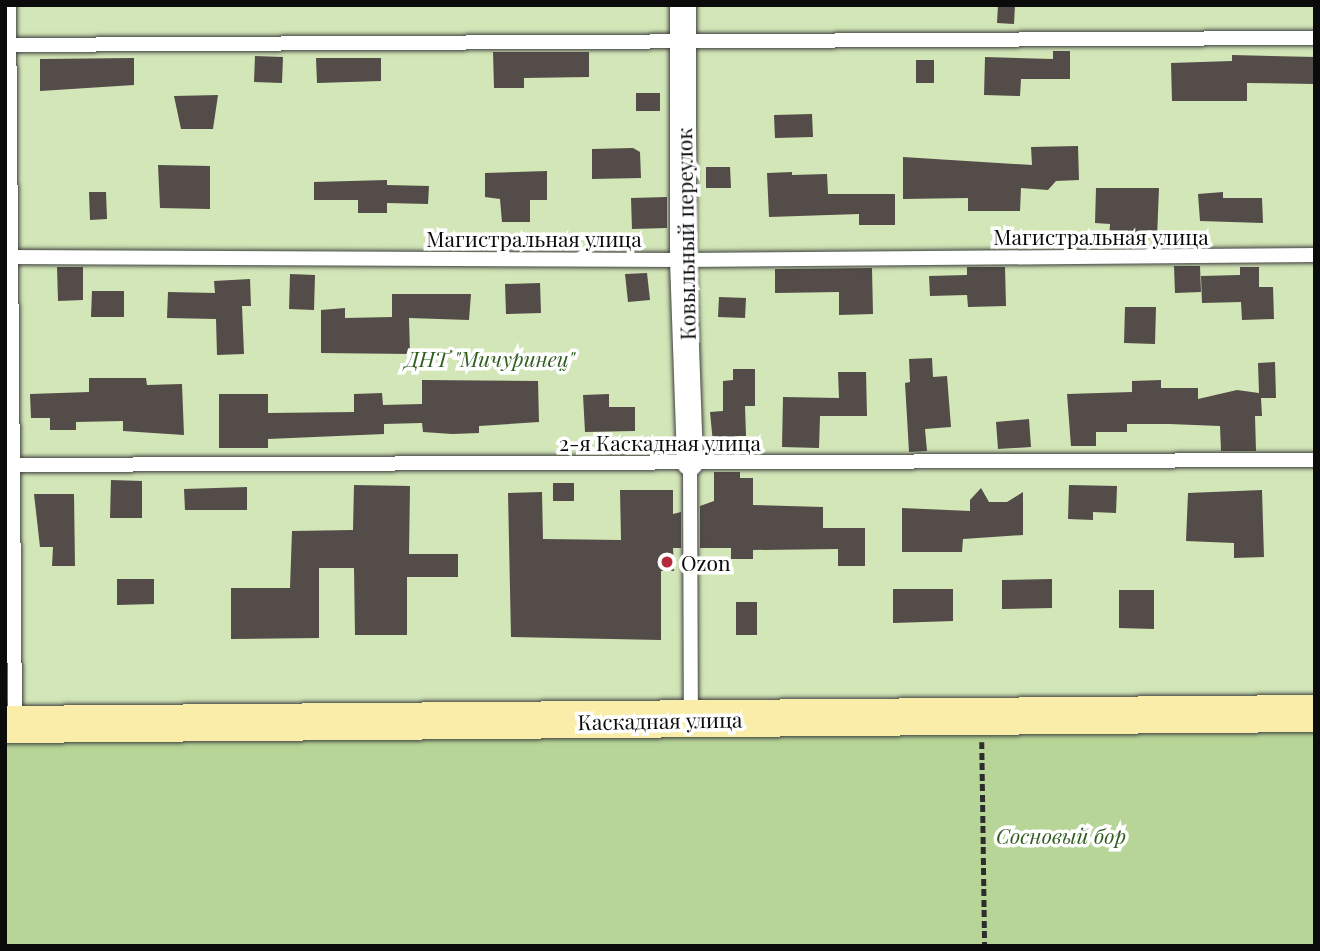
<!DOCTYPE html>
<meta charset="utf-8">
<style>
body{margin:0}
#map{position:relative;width:1320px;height:951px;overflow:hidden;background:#fef9eb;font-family:"Playfair Display",serif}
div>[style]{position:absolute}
.green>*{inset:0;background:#d2e6b7}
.forest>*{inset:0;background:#b7d597}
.building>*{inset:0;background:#534c48}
.path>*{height:4.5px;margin-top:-2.25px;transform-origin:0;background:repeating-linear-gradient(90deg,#2d2d2d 0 7px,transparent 0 10.5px)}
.roads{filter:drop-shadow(0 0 2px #3e3e3e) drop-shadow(0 0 2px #3e3e3e)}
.lane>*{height:14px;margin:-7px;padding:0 7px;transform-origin:7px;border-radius:7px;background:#fff}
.street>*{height:26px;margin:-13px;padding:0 13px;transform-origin:13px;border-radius:13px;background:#fff}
.secondary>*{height:37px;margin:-18.5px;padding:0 18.5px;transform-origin:18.5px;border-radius:18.5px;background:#faeca9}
.dots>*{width:19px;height:19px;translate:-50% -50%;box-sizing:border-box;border:4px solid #fff;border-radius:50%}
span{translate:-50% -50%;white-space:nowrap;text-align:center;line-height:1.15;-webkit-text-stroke:7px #fff;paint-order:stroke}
.street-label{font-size:21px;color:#0b0b0b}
.park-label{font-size:21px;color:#315e20;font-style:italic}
.poi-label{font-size:21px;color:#0b0b0b}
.left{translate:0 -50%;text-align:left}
.frame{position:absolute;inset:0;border:7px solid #0b0b0b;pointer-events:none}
</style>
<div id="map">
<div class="green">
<div style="clip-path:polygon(5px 5px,1315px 5px,1315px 708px,5px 711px)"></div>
</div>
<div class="forest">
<div style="clip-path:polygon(1315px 722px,1315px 946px,5px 946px,5px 733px)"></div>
</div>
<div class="building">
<div style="clip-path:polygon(998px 5px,1015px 5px,1014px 24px,997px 23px)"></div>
<div style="clip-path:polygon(1053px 51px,1070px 51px,1070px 79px,1021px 79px,1020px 96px,984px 95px,985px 57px,1053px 59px)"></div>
<div style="clip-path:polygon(493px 52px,589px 52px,589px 77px,524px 78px,524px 88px,494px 88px)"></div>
<div style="clip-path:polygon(1232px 55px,1315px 57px,1315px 84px,1247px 83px,1247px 101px,1172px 101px,1171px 63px,1232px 61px)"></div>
<div style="clip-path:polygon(255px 56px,283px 57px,282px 83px,254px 82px)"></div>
<div style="clip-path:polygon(134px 58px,134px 85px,40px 91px,40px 59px)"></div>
<div style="clip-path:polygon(316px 58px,381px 58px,381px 81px,317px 83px)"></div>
<div style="clip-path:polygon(916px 60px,934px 60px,934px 83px,916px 83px)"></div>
<div style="clip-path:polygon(636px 93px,660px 93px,660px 111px,636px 111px)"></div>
<div style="clip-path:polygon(218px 95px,213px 129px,181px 129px,174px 96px)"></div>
<div style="clip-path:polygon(812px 114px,813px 137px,775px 138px,774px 115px)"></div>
<div style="clip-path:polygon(1078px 146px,1079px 180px,1056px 181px,1048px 190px,1021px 188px,1020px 211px,968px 211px,968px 198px,903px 199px,903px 157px,1032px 165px,1031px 147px)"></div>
<div style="clip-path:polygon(633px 148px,640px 152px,641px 178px,592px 179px,592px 149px)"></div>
<div style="clip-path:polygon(158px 165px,210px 166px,210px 209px,160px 208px)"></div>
<div style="clip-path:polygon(706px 167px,730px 167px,731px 188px,706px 188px)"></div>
<div style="clip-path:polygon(547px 171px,547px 200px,530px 200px,530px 222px,502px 222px,500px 199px,485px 197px,485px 173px)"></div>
<div style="clip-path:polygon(792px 172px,792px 175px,827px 174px,828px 194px,895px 194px,895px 225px,859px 225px,859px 214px,769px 217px,767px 173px)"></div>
<div style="clip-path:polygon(387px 180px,387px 185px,429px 186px,428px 204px,387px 203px,387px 213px,358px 213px,358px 200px,314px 200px,314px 182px)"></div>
<div style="clip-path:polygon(1096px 188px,1159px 188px,1157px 238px,1109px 239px,1110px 224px,1095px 223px)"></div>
<div style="clip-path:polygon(89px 192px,106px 192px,107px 219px,90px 220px)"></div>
<div style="clip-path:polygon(1223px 192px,1223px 198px,1262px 198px,1263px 223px,1200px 221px,1198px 194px)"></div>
<div style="clip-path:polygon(667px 197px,667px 228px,632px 229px,631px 198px)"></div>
<div style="clip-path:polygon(1174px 266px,1200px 266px,1201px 292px,1175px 293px)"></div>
<div style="clip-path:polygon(57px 267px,83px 267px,83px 300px,58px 301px)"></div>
<div style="clip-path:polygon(967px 267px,1005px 267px,1006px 306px,968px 307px,967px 295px,930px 296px,929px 276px,967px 275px)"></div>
<div style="clip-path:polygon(1240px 267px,1259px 267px,1259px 287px,1273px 287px,1274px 319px,1242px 320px,1241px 302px,1202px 303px,1201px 276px,1240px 275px)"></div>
<div style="clip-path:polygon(872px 268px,873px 314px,839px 315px,839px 292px,775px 293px,775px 269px)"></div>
<div style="clip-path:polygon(647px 273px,650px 300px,628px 302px,625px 274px)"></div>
<div style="clip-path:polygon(290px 274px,315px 275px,314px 310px,289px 309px)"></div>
<div style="clip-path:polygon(250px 279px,251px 306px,242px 306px,244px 354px,217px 355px,216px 319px,167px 318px,168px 292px,215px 293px,214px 281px)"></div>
<div style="clip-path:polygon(540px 283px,541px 313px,506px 314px,505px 284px)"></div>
<div style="clip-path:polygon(92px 291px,124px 291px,124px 317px,91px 317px)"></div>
<div style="clip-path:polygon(392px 294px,471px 294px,469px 320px,409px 318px,410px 354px,321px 353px,321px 310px,345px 308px,345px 318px,392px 317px)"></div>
<div style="clip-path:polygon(719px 297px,746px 298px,745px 318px,718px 317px)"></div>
<div style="clip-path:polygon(1125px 307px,1156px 307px,1155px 344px,1124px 343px)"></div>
<div style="clip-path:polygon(932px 358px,933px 377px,947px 376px,951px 427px,925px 429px,927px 451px,909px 452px,905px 383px,910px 382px,909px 359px)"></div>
<div style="clip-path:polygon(1275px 362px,1276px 398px,1261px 398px,1262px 416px,1255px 416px,1256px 451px,1221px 451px,1220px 426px,1169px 424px,1127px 424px,1127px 432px,1096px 432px,1096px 446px,1071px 446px,1067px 394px,1132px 392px,1132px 381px,1161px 380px,1161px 388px,1198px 388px,1198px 399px,1237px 390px,1259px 393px,1258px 363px)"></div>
<div style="clip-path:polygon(733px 369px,755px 369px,755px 406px,745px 406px,746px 436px,738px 436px,739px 453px,714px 453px,710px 412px,723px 411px,723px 381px,733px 380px)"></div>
<div style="clip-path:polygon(838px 372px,866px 372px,867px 416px,820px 416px,819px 448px,782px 447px,783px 397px,839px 398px)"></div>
<div style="clip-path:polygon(89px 378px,146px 378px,147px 385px,182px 384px,184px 435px,123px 431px,123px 421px,76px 422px,76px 430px,50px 430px,50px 418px,31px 418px,30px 394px,89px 392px)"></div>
<div style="clip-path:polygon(422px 380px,538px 381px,539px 422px,479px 426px,479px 433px,452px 434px,423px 432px,422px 423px,384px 424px,384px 434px,268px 439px,268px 448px,219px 448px,219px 394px,268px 394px,268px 413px,354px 412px,354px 394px,382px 393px,383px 405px,422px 404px)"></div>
<div style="clip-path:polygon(609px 394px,609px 407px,635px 407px,635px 431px,585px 432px,583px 395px)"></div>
<div style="clip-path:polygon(1029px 419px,1031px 447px,998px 449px,996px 422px)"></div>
<div style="clip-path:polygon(714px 472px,740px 472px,740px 478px,753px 478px,753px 505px,823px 507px,823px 528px,865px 528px,865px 566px,838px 566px,838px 549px,753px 550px,753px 559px,731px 559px,731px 548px,700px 548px,700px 506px,714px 501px)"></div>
<div style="clip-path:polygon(111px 480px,142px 481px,142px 518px,110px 518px)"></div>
<div style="clip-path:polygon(553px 483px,574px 483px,574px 501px,553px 501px)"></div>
<div style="clip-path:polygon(354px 485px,410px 486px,409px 554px,458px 554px,458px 577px,407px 577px,407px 635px,355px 635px,354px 568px,319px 568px,319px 638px,231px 639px,231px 588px,290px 588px,292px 531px,353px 530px)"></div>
<div style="clip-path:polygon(1069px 485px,1117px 486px,1116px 513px,1093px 512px,1093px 520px,1068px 519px)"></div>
<div style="clip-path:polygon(247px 487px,247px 510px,185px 510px,184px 489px)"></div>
<div style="clip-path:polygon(981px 488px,989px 502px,1007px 502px,1023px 492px,1023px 535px,963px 539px,962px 552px,902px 552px,902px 508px,970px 511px,970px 500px)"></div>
<div style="clip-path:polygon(620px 490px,673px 490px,673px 514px,681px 512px,681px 548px,673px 548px,674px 571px,661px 571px,661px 640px,511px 637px,508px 493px,542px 492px,543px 539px,621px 540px)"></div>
<div style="clip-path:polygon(1262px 490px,1264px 557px,1234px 558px,1234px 543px,1186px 541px,1188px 493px)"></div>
<div style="clip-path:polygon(34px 494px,74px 494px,75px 566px,52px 566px,53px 547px,40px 547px)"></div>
<div style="clip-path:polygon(117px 579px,154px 579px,154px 604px,117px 605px)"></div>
<div style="clip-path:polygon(1052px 579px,1052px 608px,1002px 609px,1002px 580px)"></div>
<div style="clip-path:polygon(893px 589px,953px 589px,953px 621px,893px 623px)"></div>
<div style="clip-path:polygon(1119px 590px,1154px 590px,1154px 629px,1119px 628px)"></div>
<div style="clip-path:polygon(736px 602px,757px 602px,757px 635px,736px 635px)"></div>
</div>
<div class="path">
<div style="left:982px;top:742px;width:204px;rotate:89.2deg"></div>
</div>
<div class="roads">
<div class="lane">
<div style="left:9px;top:5px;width:720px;rotate:89.52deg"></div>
<div style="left:5px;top:45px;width:1310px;rotate:-0.31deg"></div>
<div style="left:5px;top:257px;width:678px;rotate:0.25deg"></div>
<div style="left:683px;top:260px;width:632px;rotate:-0.45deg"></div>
<div style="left:690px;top:463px;width:254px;rotate:89.8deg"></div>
<div style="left:5px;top:465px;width:1310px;rotate:-0.22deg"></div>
</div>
<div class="street">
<div style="left:683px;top:5px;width:255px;rotate:90deg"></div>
<div style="left:683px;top:260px;width:203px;rotate:88deg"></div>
</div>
<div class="secondary">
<div style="left:5px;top:724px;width:1310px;rotate:-0.48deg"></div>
</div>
</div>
<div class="dots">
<div style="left:667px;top:562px;background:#b22c3b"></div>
</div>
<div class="street-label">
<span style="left:685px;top:234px;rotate:-91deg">Ковыльный переулок</span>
<span style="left:1101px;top:236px">Магистральная улица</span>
<span style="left:534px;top:238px">Магистральная улица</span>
<span style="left:660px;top:442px">2-я Каскадная улица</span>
<span style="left:660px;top:720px;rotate:-1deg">Каскадная улица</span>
</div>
<div class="park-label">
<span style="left:490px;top:358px">ДНТ "Мичуринец"</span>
<span style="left:1061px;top:835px">Сосновый бор</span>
</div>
<div class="poi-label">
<span class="left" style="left:681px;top:562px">Ozon</span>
</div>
<div class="frame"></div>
</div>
